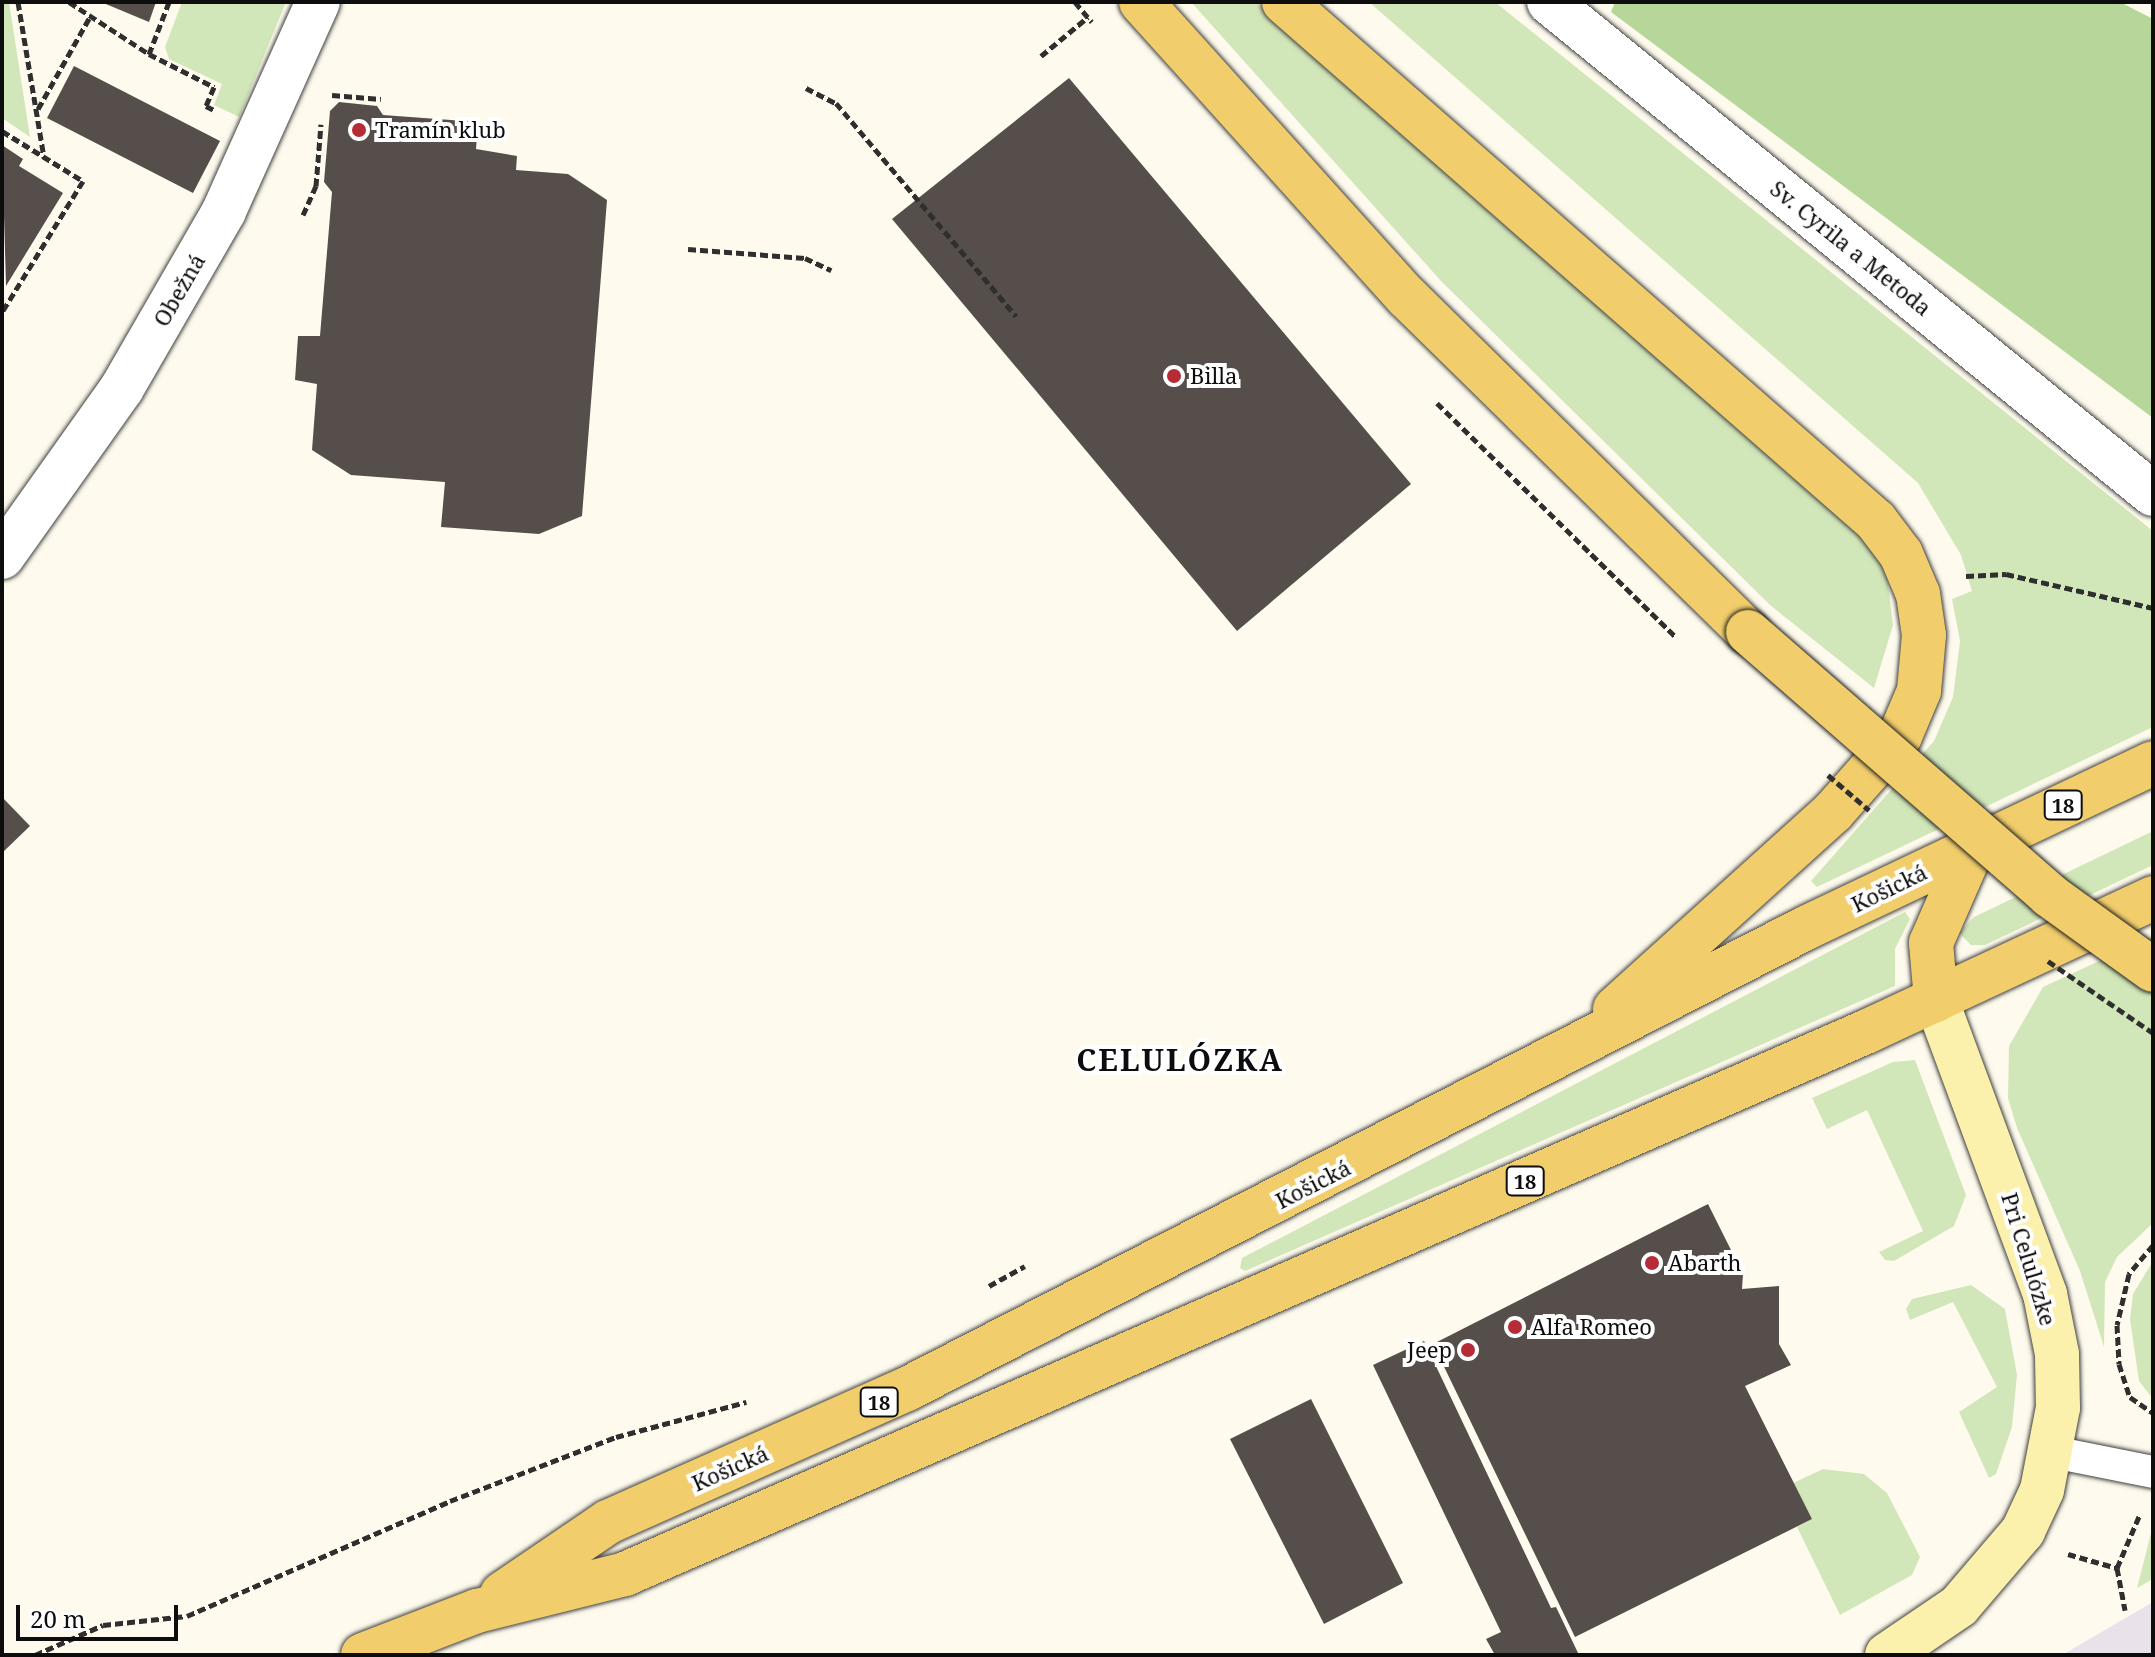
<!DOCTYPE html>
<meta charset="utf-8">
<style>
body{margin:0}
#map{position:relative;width:2155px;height:1657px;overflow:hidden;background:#fefbee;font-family:"Noto Serif",serif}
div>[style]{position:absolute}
.industrial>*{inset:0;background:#eae2eb}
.green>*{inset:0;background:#d2e7b9}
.forest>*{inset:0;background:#b7d79a}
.building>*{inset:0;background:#554e4a}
.path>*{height:5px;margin-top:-2.5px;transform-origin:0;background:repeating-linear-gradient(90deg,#2f2f2f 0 8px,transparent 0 12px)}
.roads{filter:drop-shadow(0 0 2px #404040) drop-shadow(0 0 2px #404040)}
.lane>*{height:32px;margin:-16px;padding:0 16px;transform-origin:16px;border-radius:16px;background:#fff}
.street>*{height:44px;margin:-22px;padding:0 22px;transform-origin:22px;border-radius:22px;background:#fff}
.secondary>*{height:44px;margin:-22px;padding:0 22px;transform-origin:22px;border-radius:22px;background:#fbf0ac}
.primary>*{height:44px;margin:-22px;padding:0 22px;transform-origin:22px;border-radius:22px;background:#f1cd6b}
.path-bridge>*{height:5px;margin-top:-2.5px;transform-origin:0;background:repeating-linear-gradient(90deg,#2f2f2f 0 8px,transparent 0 12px)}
.bridges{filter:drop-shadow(0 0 2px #1e1e1e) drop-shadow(0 0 2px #1e1e1e)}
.primary-bridge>*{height:44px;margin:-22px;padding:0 22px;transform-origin:22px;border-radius:22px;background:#f1cd6b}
.dots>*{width:22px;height:22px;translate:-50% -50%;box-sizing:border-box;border:4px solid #fff;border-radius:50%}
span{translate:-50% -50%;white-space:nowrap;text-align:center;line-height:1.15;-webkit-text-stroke:8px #fff;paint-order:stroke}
.shield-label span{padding:2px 6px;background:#fff;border:2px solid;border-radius:6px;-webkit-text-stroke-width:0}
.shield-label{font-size:20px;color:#0d0d0d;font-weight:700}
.poi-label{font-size:22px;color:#0d0d0d}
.left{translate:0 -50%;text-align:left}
.right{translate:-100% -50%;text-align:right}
.street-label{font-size:22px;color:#0d0d0d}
.district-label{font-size:30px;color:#0d0d0d;font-weight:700;letter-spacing:2px}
.frame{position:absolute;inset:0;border:4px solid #0d0d0d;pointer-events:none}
.scale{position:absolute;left:16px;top:1605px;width:162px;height:36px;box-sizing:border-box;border:4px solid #0d0d0d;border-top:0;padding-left:10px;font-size:24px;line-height:28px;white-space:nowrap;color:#0d0d0d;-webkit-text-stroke:6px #fff;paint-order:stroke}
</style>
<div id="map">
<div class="industrial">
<div style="clip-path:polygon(2153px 1602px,2153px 1655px,2062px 1655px)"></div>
</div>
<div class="green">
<div style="clip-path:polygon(2px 2px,9px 2px,30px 137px,2px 118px)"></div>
<div style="clip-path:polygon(182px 2px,286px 2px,239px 117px,214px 105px,222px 84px,169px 59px,165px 47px)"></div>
<div style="clip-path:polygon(1191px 2px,1256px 2px,1871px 546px,1887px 576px,1893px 625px,1874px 688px,1770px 605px,1441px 281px)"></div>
<div style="clip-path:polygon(1369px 2px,1495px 2px,2153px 531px,2153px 727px,1817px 887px,1811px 881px,1934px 741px,1953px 697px,1960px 641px,1952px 599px,1972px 591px,1961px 555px,1918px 483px)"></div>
<div style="clip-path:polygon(2153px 831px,2153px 865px,1985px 945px,1971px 945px,1959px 933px,1974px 917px)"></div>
<div style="clip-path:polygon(1905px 912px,1910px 919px,1895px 949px,1895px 986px,1245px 1271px,1240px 1268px,1242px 1258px)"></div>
<div style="clip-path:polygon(2153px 936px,2153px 1223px,2117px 1257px,2105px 1282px,2104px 1347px,2080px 1271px,2017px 1128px,2008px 1098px,2009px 1046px,2043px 987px)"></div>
<div style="clip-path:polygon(1915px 1060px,1966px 1195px,1954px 1226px,1894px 1261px,1885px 1260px,1879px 1252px,1923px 1231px,1867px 1110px,1827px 1129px,1812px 1098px,1893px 1062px)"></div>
<div style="clip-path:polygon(2153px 1261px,2153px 1399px,2139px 1381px,2130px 1319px,2133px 1294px)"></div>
<div style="clip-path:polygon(1971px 1285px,2005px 1309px,2017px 1375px,2012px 1427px,1996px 1474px,1989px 1478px,1959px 1412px,1997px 1387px,1953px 1302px,1910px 1320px,1906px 1309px,1912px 1299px)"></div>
<div style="clip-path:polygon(1823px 1469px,1864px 1474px,1887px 1493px,1920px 1557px,1912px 1575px,1840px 1615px,1797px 1527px,1812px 1519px,1793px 1483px)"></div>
<div style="clip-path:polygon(2153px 1525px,2153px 1579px,2137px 1588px)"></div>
</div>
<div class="forest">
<div style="clip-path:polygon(1615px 2px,2120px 2px,2153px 19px,2153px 418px,1611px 12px)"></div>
</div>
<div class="building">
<div style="clip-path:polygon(101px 2px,156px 2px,149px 22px)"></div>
<div style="clip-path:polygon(74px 66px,220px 141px,193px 193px,47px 118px)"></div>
<div style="clip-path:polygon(1069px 78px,1411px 484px,1237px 631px,892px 219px)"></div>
<div style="clip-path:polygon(339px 102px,377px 106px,383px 115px,478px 122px,476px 149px,517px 156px,516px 170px,568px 174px,607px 200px,582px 516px,539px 534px,441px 527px,445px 482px,351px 475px,312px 450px,317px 384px,295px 380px,298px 336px,320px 336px,332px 192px,324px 182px,330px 111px)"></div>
<div style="clip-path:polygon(2px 145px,23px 159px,19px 166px,63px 193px,6px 286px)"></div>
<div style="clip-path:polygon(2px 797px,30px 826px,2px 853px)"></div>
<div style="clip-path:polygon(1708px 1204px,1743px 1274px,1742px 1289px,1779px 1286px,1779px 1344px,1791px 1365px,1745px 1386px,1812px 1519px,1575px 1637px,1433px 1344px)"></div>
<div style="clip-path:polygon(1424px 1341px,1551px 1608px,1556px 1607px,1579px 1655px,1495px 1655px,1486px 1639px,1501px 1632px,1373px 1365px)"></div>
<div style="clip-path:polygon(1311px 1399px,1403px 1583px,1324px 1624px,1230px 1439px)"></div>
</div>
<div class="path">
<div style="left:18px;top:2px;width:158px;rotate:80.5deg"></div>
<div style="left:69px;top:2px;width:95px;rotate:33deg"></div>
<div style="left:169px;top:2px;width:56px;rotate:111deg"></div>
<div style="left:149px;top:54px;width:73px;rotate:26.9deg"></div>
<div style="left:214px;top:87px;width:21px;rotate:113deg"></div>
<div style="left:206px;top:106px;width:9px;rotate:27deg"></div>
<div style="left:1075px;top:2px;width:26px;rotate:50deg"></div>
<div style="left:1041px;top:56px;width:61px;rotate:-39.7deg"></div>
<div style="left:806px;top:88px;width:34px;rotate:27deg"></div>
<div style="left:836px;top:103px;width:279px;rotate:49.8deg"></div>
<div style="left:332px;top:95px;width:49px;rotate:4.7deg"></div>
<div style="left:38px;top:109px;width:108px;rotate:-60.6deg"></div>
<div style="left:2px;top:131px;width:95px;rotate:31.7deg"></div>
<div style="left:83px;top:181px;width:154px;rotate:121.7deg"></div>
<div style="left:303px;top:215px;width:32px;rotate:-66deg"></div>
<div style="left:316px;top:186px;width:62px;rotate:-85.4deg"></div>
<div style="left:688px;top:249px;width:117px;rotate:4.4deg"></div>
<div style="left:805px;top:258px;width:29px;rotate:25deg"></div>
<div style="left:1437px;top:403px;width:334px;rotate:44.4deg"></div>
<div style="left:1966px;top:576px;width:40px;rotate:-2.9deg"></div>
<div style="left:2006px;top:574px;width:151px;rotate:13deg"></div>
<div style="left:2153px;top:1245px;width:38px;rotate:130deg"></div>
<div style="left:2129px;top:1274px;width:52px;rotate:103.2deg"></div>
<div style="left:2117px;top:1325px;width:39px;rotate:87deg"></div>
<div style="left:2119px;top:1364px;width:35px;rotate:72deg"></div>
<div style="left:2130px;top:1397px;width:28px;rotate:35deg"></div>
<div style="left:989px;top:1286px;width:41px;rotate:-29.1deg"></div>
<div style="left:2068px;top:1554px;width:51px;rotate:15.9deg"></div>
<div style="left:2117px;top:1568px;width:59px;rotate:-66.9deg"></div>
<div style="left:2117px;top:1568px;width:43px;rotate:79.2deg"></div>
<div style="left:35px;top:1655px;width:74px;rotate:-23.8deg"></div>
<div style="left:103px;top:1625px;width:84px;rotate:-6.1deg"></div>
<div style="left:187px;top:1616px;width:287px;rotate:-23.6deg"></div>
<div style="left:450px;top:1501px;width:178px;rotate:-21.1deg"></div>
<div style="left:616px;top:1437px;width:135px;rotate:-15.1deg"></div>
</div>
<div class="roads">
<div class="lane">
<div style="left:2053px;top:1452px;width:102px;rotate:11.3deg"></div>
</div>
<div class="street">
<div style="left:1549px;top:2px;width:779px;rotate:39.17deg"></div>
<div style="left:2px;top:557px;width:207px;rotate:-54.6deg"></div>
<div style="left:122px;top:388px;width:204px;rotate:-60deg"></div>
<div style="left:224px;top:211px;width:229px;rotate:-65.8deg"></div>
</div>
<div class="secondary">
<div style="left:1887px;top:1655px;width:87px;rotate:-34.2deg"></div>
<div style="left:1959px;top:1606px;width:99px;rotate:-49.5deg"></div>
<div style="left:2023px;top:1531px;width:45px;rotate:-65.1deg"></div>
<div style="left:2042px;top:1490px;width:84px;rotate:-79deg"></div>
<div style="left:2058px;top:1408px;width:54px;rotate:-91.1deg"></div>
<div style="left:2057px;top:1354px;width:61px;rotate:-101.3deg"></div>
<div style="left:2045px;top:1294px;width:314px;rotate:-110.3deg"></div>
</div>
<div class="primary">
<div style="left:1141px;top:2px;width:397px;rotate:48deg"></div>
<div style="left:1407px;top:297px;width:478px;rotate:44.5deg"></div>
<div style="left:1284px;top:2px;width:787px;rotate:41.24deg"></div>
<div style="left:1876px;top:521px;width:41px;rotate:52.9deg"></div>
<div style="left:1901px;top:554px;width:43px;rotate:67deg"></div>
<div style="left:1918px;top:594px;width:41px;rotate:81.7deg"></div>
<div style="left:1924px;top:635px;width:56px;rotate:95.1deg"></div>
<div style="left:1919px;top:691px;width:49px;rotate:112.9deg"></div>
<div style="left:1900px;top:736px;width:101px;rotate:131.4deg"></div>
<div style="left:1833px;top:812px;width:294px;rotate:137.9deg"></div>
<div style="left:1936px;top:1000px;width:57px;rotate:-95deg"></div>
<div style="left:1931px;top:943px;width:105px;rotate:-66.4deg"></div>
<div style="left:502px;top:1594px;width:128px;rotate:-34.2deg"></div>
<div style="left:608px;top:1522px;width:327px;rotate:-24deg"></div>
<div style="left:907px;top:1389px;width:1013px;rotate:-27.15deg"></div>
<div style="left:1808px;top:927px;width:382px;rotate:-25.4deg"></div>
<div style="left:363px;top:1655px;width:122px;rotate:-21.1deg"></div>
<div style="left:477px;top:1611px;width:153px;rotate:-14deg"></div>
<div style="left:625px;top:1574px;width:1356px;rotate:-23.6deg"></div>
<div style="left:1868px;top:1031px;width:315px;rotate:-25deg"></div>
</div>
</div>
<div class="path-bridge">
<div style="left:1828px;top:775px;width:54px;rotate:40.5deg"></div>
<div style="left:2048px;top:961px;width:127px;rotate:34.4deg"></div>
</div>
<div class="bridges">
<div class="primary-bridge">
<div style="left:1748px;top:632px;width:400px;rotate:41.1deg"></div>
<div style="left:2049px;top:895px;width:128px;rotate:35.8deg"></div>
</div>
</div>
<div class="dots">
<div style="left:359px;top:130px;background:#b62c36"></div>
<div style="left:1174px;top:376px;background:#b62c36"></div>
<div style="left:1652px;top:1263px;background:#b62c36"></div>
<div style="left:1515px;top:1327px;background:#b62c36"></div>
<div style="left:1468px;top:1350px;background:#b62c36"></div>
</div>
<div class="shield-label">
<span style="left:2063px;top:805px">18</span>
<span style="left:1525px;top:1181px">18</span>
<span style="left:879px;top:1402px">18</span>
</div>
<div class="poi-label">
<span class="left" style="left:375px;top:130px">Tramín klub</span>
<span class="left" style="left:1190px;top:376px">Billa</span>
<span class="left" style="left:1668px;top:1263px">Abarth</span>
<span class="left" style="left:1531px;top:1327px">Alfa Romeo</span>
<span class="right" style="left:1452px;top:1350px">Jeep</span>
</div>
<div class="street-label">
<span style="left:1851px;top:248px;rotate:39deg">Sv. Cyrila a Metoda</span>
<span style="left:179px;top:290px;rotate:-60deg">Obežná</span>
<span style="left:1889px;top:888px;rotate:-26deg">Košická</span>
<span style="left:1313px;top:1184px;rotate:-27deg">Košická</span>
<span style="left:2029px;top:1259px;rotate:73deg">Pri Celulózke</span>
<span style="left:730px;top:1468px;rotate:-24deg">Košická</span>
</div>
<div class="district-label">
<span style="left:1180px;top:1060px">CELULÓZKA</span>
</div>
<div class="frame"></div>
<div class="scale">20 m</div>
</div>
